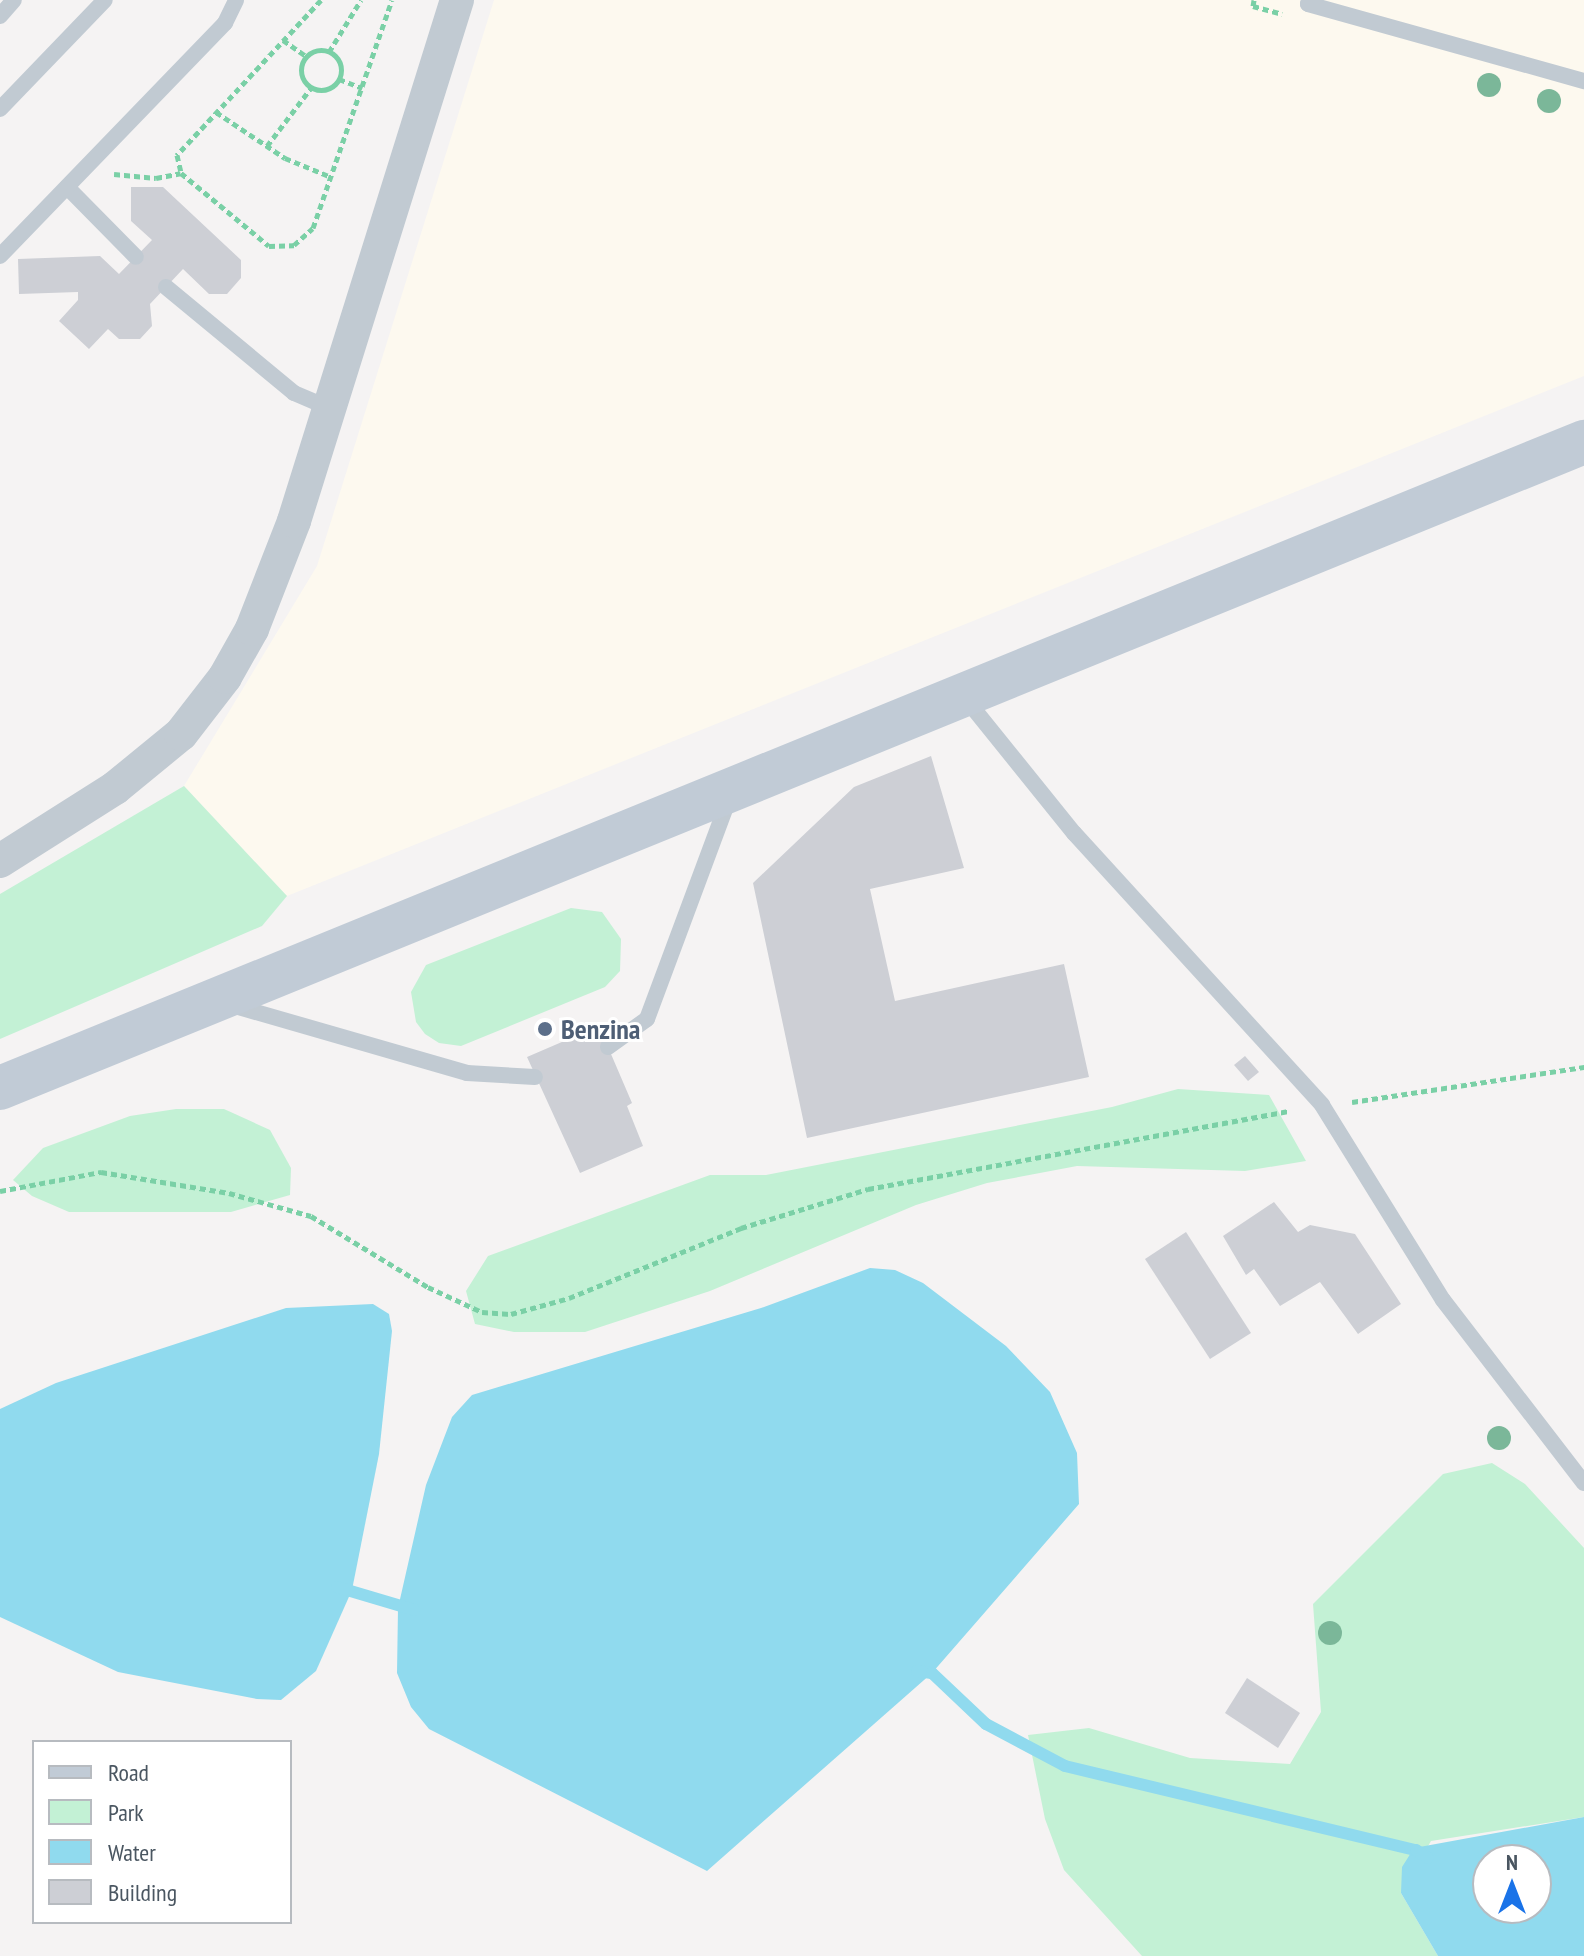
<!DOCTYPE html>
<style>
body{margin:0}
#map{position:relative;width:1584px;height:1956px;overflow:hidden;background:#f5f3f3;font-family:"PT Sans Narrow",sans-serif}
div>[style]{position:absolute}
.commercial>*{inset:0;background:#fdf9ef}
.green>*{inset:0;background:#c3f1d5}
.water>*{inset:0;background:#90daee}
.stream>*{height:12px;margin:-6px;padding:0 6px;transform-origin:6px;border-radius:6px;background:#90daee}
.building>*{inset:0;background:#cdcfd5}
.path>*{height:5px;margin-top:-2.5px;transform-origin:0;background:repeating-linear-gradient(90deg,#7ad0a6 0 6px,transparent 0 10px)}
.path>.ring{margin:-2.5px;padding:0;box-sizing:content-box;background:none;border:5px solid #7ad0a6;border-radius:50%}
.lane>*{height:16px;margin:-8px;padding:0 8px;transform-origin:8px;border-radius:8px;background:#c1cad2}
.street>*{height:34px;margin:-17px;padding:0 17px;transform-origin:17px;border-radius:17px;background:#c1cad2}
.secondary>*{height:44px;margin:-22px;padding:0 22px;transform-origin:22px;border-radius:22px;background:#c1cbd6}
.trees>*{width:24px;height:24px;margin:-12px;border-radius:50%;background:#7bb799}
.dots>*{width:22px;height:22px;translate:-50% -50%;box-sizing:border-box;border:4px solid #fff;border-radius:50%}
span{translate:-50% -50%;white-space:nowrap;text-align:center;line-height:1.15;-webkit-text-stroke:6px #fff;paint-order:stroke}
.service-label{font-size:28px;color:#4e5e75;font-weight:700}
.left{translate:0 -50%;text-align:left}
.legend{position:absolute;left:32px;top:1740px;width:260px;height:184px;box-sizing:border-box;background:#fff;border:2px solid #b7bbc0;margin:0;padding:10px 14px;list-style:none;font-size:24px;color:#4a5661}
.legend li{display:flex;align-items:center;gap:16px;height:40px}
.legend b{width:40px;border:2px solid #b7bbc0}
.north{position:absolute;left:1472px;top:1844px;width:80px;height:80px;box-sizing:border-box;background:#fff;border:2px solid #b7bbc0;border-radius:50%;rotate:0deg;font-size:22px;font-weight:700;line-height:32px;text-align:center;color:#4a5661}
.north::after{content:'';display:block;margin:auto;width:28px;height:36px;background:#1a73e8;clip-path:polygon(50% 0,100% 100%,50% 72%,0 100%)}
</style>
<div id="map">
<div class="commercial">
<div style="clip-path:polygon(494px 0,1584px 0,1584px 376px,287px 896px,184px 786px,317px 566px)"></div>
</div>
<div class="green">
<div style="clip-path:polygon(184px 786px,287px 896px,262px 926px,0 1039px,0 894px)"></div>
<div style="clip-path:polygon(571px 908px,602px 912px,621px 939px,620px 971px,605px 987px,461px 1046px,439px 1043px,425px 1034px,416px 1022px,411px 992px,426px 965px)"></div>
<div style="clip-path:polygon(1178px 1089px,1269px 1095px,1306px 1161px,1245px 1171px,1077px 1166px,987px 1183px,916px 1205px,710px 1291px,585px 1332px,514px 1332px,475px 1324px,466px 1291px,488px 1256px,710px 1175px,766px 1175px,1112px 1107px)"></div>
<div style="clip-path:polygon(176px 1109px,224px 1109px,270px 1130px,291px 1168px,290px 1195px,231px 1212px,69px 1212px,32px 1196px,13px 1180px,43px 1148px,130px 1116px)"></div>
<div style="clip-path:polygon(1492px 1463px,1525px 1484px,1584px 1548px,1584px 1817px,1431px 1841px,1401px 1893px,1438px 1956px,1142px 1956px,1064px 1870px,1045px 1819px,1028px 1735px,1089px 1728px,1190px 1758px,1290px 1764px,1321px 1712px,1313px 1604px,1443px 1474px)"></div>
</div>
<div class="water">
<div style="clip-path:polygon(870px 1268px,895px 1270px,923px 1283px,1006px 1346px,1050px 1392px,1077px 1453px,1079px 1504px,932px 1673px,707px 1871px,429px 1729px,411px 1707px,397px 1673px,398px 1608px,426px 1485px,452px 1417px,472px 1395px,761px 1308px)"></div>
<div style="clip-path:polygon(373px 1304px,389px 1314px,392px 1331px,379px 1454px,352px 1590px,316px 1671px,281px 1700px,257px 1699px,118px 1672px,0 1617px,0 1409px,56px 1383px,286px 1308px)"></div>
<div style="clip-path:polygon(evenodd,1584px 1817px,1584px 1956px,1438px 1956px,1401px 1893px,1402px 1867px,1414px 1848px,1584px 1817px,1536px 1860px,1536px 1908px,1488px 1908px,1488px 1860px,1536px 1860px)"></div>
</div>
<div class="stream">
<div style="left:337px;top:1587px;width:80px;rotate:16.6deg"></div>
<div style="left:917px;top:1671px;width:15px;rotate:8deg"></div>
<div style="left:932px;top:1673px;width:74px;rotate:43.4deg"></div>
<div style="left:986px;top:1724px;width:89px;rotate:28deg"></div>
<div style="left:1065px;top:1766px;width:361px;rotate:13.5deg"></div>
<div style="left:1416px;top:1850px;width:14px;rotate:34deg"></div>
</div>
<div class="building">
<div style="clip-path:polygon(131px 187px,163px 187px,241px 260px,241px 278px,227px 294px,209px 294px,183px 269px,150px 304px,152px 326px,140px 339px,119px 339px,108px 329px,89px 349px,59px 321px,78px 300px,78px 292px,19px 294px,18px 259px,100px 256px,119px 274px,152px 240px,131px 221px)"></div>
<div style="clip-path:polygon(931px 756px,964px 868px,870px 889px,895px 1001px,1064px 964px,1089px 1077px,807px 1138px,753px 883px,854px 787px)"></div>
<div style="clip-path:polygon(599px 1026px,632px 1103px,627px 1106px,643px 1146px,580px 1173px,527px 1057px)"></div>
<div style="clip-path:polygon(1245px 1056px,1259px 1072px,1248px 1081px,1234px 1065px)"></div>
<div style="clip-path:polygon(1274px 1202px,1298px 1232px,1310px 1225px,1355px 1234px,1401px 1304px,1358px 1334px,1320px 1282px,1280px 1306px,1254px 1269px,1246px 1275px,1223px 1236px)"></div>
<div style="clip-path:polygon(1186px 1232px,1251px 1333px,1210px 1359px,1145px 1259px)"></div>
<div style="clip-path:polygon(1247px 1678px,1300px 1713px,1278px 1748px,1225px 1713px)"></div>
</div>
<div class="path">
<div style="left:321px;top:0;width:212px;rotate:132.9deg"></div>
<div style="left:177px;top:155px;width:18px;rotate:77deg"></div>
<div style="left:181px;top:173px;width:114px;rotate:39.7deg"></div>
<div style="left:269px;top:246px;width:25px;rotate:-2deg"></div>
<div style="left:294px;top:245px;width:25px;rotate:-42deg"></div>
<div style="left:313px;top:228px;width:241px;rotate:-70.9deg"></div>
<div style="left:1254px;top:0;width:6px;rotate:99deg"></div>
<div style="left:1253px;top:6px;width:30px;rotate:15deg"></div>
<div style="left:283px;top:40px;width:28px;rotate:35deg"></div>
<div class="ring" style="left:301px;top:50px;width:35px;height:35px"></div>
<div style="left:329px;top:52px;width:61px;rotate:-58.4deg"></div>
<div style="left:339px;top:79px;width:25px;rotate:21deg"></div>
<div style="left:216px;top:112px;width:83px;rotate:33.7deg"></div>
<div style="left:285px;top:158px;width:50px;rotate:22.4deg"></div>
<div style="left:267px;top:146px;width:73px;rotate:-52.8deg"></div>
<div style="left:114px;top:174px;width:42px;rotate:5.4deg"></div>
<div style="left:156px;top:178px;width:25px;rotate:-11deg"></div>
<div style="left:1352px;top:1102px;width:235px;rotate:-8.6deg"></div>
<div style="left:0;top:1191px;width:103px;rotate:-10.7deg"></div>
<div style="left:101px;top:1172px;width:130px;rotate:9.3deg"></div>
<div style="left:229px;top:1193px;width:85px;rotate:15.7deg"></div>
<div style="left:311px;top:1216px;width:137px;rotate:31.3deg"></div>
<div style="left:428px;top:1287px;width:60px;rotate:24.8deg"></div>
<div style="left:482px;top:1312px;width:29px;rotate:4deg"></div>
<div style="left:511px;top:1314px;width:60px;rotate:-15.4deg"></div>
<div style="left:569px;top:1298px;width:186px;rotate:-22.1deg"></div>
<div style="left:741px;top:1228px;width:133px;rotate:-17.1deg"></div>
<div style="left:868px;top:1189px;width:429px;rotate:-10.5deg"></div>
</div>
<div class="lane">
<div style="left:1309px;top:0;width:4px;rotate:104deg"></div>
<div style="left:1308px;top:4px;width:287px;rotate:15.6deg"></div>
<div style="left:0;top:16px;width:21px;rotate:-49deg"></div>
<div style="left:0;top:109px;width:151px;rotate:-46.1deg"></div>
<div style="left:67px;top:187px;width:98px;rotate:45.4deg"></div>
<div style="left:0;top:256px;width:324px;rotate:-46deg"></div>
<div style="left:225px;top:23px;width:25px;rotate:-64deg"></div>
<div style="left:166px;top:287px;width:166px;rotate:39.6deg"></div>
<div style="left:294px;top:393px;width:36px;rotate:23deg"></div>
<div style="left:965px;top:698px;width:174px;rotate:51.1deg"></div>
<div style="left:1074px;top:833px;width:368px;rotate:47.6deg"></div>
<div style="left:1322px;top:1105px;width:229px;rotate:58.2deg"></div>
<div style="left:1443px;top:1300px;width:231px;rotate:52.4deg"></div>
<div style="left:228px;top:1004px;width:249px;rotate:16.1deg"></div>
<div style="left:467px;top:1073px;width:68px;rotate:3.4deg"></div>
<div style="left:608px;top:1047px;width:48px;rotate:-35.7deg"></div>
<div style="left:647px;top:1019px;width:238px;rotate:-69.6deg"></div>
</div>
<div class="street">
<div style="left:0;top:861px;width:136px;rotate:-32.4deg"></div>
<div style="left:115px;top:788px;width:85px;rotate:-39.3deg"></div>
<div style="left:181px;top:734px;width:72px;rotate:-52.3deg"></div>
<div style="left:225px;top:677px;width:55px;rotate:-60.6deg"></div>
<div style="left:252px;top:629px;width:116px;rotate:-68.7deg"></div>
<div style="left:294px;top:521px;width:546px;rotate:-72.63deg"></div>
</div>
<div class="secondary">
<div style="left:0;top:1088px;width:1711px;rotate:-22.19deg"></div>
</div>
<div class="trees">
<div style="left:1489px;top:85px"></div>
<div style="left:1549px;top:101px"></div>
<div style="left:1499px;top:1438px"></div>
<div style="left:1330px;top:1633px"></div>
</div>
<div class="dots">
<div style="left:545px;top:1029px;background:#5c6f8a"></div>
</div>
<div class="service-label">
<span class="left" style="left:561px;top:1029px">Benzina</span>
</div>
<ul class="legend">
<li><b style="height:10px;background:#c1cbd6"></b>Road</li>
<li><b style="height:22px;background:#c3f1d5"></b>Park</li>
<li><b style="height:22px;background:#90daee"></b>Water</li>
<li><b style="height:22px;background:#cdcfd5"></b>Building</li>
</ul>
<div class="north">N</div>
</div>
